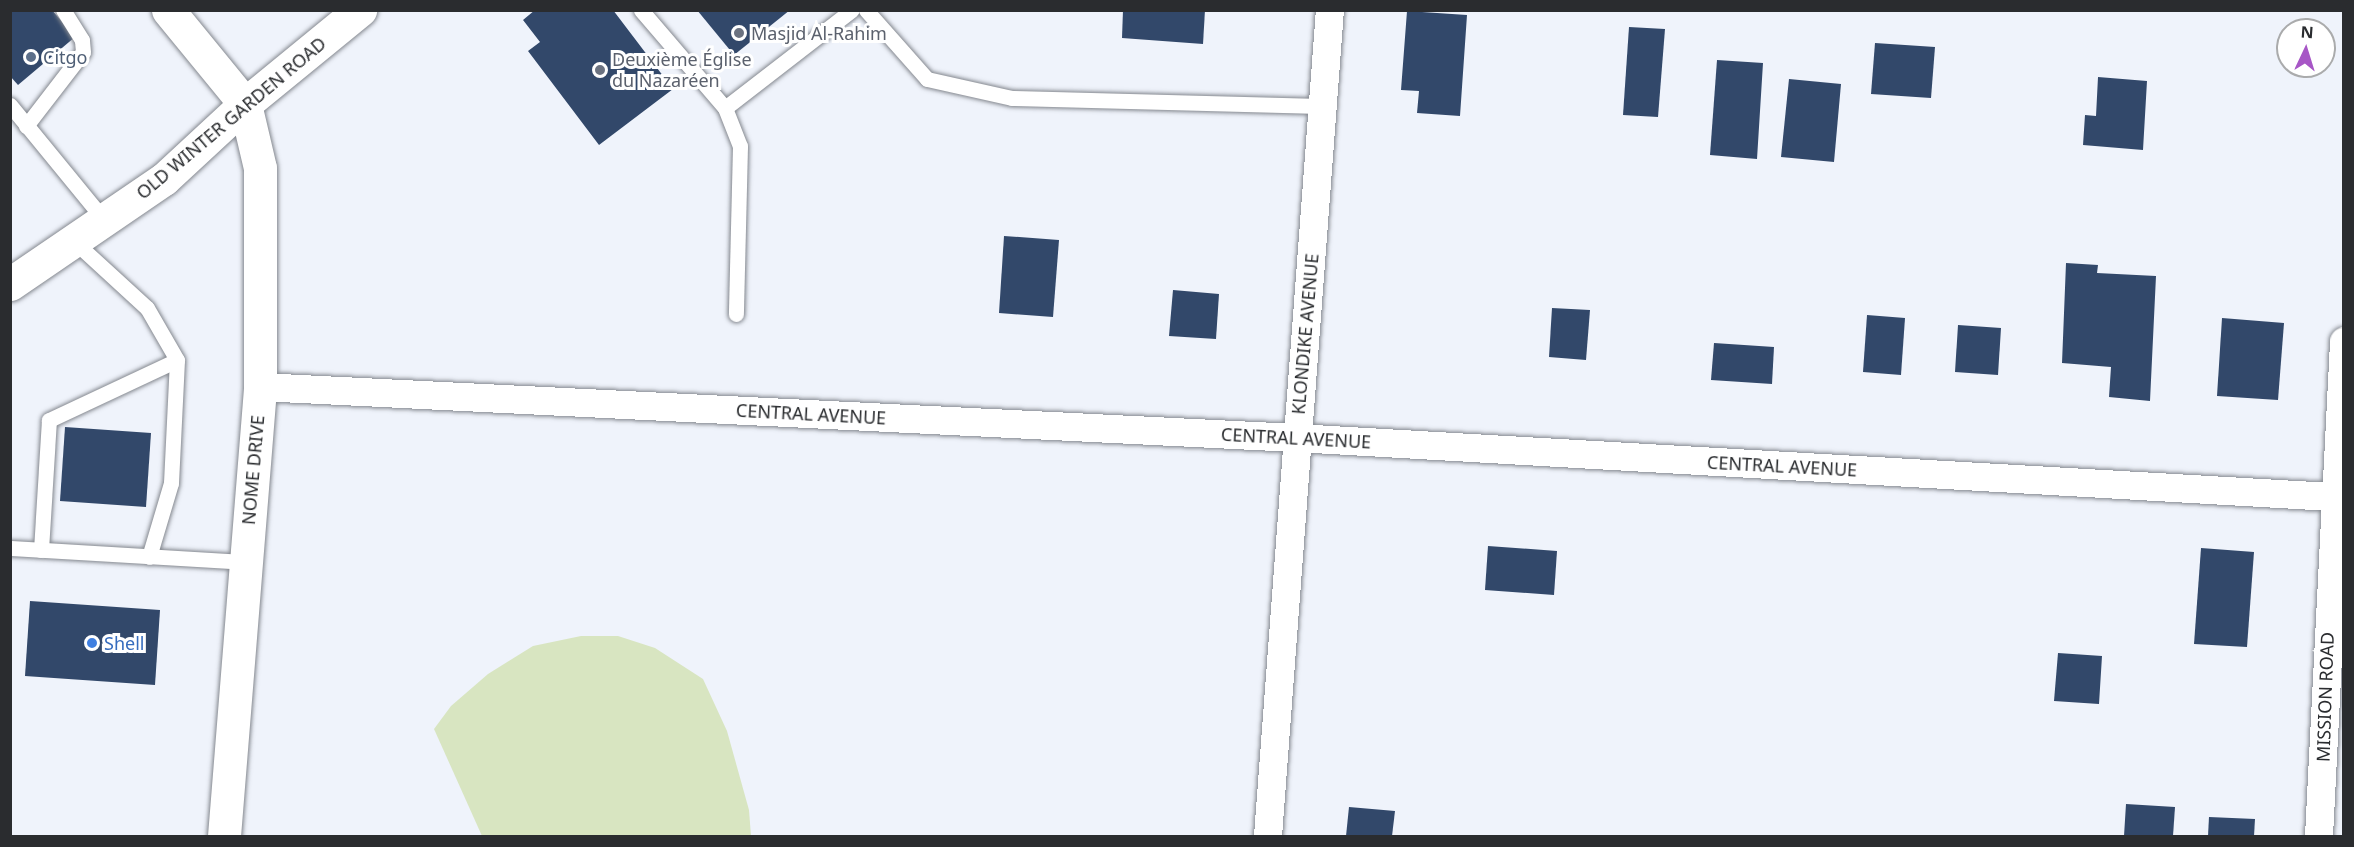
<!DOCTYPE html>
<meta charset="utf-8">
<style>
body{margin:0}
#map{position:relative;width:2354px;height:847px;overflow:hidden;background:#eff3fb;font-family:"Noto Sans",sans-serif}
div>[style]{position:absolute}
.green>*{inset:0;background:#d8e5c1}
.building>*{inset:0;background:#32486a}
.roads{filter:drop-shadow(0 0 2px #84888f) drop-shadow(0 0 2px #84888f)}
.service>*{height:15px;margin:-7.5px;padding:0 7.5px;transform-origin:7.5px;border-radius:7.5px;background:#fff}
.minor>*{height:28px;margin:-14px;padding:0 14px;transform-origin:14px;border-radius:14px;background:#fff}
.tertiary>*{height:33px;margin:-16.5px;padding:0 16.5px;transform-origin:16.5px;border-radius:16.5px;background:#fff}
.secondary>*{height:33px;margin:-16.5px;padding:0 16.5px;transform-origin:16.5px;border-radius:16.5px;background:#fff}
.dots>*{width:16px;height:16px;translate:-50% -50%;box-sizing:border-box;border:3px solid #fff;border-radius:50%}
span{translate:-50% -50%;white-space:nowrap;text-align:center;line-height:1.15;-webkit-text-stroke:6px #fff;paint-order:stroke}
.worship-label{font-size:18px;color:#5b616d}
.left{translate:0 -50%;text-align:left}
.service-label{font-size:18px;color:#4e5e75}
.street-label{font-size:18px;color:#2a2c2f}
.shop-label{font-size:18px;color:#366cbe}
.frame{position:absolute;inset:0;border:12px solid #2a2c2f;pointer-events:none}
.north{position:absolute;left:2276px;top:18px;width:60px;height:60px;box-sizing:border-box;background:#fff;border:2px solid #aaabac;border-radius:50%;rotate:4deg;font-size:16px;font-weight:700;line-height:24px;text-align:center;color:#2a2c2f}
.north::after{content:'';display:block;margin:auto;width:21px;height:27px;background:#a756c6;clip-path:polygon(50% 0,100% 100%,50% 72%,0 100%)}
</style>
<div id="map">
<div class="green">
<div style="clip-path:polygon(581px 636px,618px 636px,655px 648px,703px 679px,727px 731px,749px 810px,751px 836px,482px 836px,434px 729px,451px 706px,488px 674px,533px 646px)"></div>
</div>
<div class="building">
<div style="clip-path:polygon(10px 10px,52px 10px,75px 37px,18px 85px,10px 76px)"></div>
<div style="clip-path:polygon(535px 10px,613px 10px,673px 89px,599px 145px,528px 51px,540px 42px,523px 20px)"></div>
<div style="clip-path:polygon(697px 10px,790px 10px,734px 55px)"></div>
<div style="clip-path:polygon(1123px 10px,1205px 10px,1203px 44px,1122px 38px)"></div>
<div style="clip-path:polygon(1407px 11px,1467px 15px,1460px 116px,1417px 113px,1419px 91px,1401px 90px)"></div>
<div style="clip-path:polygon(1629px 27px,1665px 29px,1658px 117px,1623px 115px)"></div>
<div style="clip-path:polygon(1875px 43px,1935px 47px,1931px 98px,1871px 94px)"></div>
<div style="clip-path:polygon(1717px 60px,1763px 63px,1757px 159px,1710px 155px)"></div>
<div style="clip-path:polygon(2098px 77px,2147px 81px,2143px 150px,2083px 145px,2085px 115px,2096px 116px)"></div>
<div style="clip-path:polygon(1789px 79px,1841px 84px,1834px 162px,1781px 157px)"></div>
<div style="clip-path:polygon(1004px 236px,1059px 240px,1053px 317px,999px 313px)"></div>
<div style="clip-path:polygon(2066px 263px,2098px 265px,2097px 273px,2156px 276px,2150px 401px,2109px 397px,2111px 367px,2062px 363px)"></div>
<div style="clip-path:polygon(1173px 290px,1219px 294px,1216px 339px,1169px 336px)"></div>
<div style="clip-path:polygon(1552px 308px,1590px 310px,1586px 360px,1549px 357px)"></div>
<div style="clip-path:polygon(1867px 315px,1905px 318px,1901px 375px,1863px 372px)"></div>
<div style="clip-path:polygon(2222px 318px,2284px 323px,2278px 400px,2217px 396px)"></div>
<div style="clip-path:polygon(1958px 325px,2001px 328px,1998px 375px,1955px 372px)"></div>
<div style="clip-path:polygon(1714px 343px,1774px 347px,1772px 384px,1711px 380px)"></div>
<div style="clip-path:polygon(65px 427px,151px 433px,146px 507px,60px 501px)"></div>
<div style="clip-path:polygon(1488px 546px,1557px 551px,1554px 595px,1485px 590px)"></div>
<div style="clip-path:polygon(2201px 548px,2254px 552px,2247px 647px,2194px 644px)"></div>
<div style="clip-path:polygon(30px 601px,160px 610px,155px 685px,25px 676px)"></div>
<div style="clip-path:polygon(2058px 653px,2102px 656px,2099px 704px,2054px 701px)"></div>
<div style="clip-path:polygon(2126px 804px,2175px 807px,2173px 836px,2124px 836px)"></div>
<div style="clip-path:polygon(1349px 807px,1395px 811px,1392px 836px,1346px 836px)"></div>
<div style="clip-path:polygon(2209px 817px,2255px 819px,2254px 836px,2208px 836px)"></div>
</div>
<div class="roads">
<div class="service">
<div style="left:641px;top:10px;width:129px;rotate:49.4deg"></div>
<div style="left:725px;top:108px;width:41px;rotate:68.5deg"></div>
<div style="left:740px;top:146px;width:168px;rotate:91.4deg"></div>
<div style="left:866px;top:10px;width:92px;rotate:48.5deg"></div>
<div style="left:927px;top:79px;width:87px;rotate:12.6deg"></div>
<div style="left:1012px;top:98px;width:311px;rotate:1.5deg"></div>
<div style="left:10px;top:105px;width:150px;rotate:50.7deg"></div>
<div style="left:725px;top:108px;width:160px;rotate:-37.7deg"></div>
<div style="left:26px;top:126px;width:93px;rotate:-52.4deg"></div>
<div style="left:83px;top:52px;width:12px;rotate:-95deg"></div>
<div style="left:82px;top:40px;width:36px;rotate:-122deg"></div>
<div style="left:76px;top:243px;width:96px;rotate:42.5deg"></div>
<div style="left:147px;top:308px;width:60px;rotate:60deg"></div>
<div style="left:177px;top:360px;width:123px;rotate:92.8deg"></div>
<div style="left:171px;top:483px;width:77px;rotate:106.6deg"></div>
<div style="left:10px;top:548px;width:235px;rotate:3.4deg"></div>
<div style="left:41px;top:550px;width:130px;rotate:-86.5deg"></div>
<div style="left:49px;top:420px;width:141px;rotate:-25.1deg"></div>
</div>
<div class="minor">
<div style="left:260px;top:387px;width:1037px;rotate:2.82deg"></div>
<div style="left:1296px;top:438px;width:1039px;rotate:3.26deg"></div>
<div style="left:1268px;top:836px;width:828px;rotate:-85.71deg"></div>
<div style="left:2319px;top:836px;width:495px;rotate:-87.1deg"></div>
</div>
<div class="tertiary">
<div style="left:224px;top:836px;width:450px;rotate:-85.4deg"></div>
<div style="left:260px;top:387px;width:219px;rotate:-90deg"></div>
<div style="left:260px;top:168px;width:66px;rotate:-103.2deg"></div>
</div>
<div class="secondary">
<div style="left:168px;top:10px;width:122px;rotate:50.7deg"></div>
<div style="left:10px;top:284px;width:186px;rotate:-34.3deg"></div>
<div style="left:164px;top:179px;width:110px;rotate:-42.8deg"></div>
<div style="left:245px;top:104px;width:149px;rotate:-39.3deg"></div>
</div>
</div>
<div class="dots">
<div style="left:739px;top:33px;background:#6b7280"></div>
<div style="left:31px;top:57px;background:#5c6f8a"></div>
<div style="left:600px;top:70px;background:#6b7280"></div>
<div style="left:92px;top:643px;background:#3f7fe0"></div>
</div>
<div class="worship-label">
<span class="left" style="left:751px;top:33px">Masjid Al-Rahim</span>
<span class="left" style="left:612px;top:70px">Deuxième Église<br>du Nazaréen</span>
</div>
<div class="service-label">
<span class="left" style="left:43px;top:57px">Citgo</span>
</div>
<div class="street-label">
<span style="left:231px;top:118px;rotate:-40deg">OLD WINTER GARDEN ROAD</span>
<span style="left:1305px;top:334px;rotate:-85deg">KLONDIKE AVENUE</span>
<span style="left:811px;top:414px;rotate:3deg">CENTRAL AVENUE</span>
<span style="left:1296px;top:438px;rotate:3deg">CENTRAL AVENUE</span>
<span style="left:1782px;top:466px;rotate:3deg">CENTRAL AVENUE</span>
<span style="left:253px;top:470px;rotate:-85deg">NOME DRIVE</span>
<span style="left:2325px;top:697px;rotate:-88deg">MISSION ROAD</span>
</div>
<div class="shop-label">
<span class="left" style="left:104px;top:643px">Shell</span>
</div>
<div class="frame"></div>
<div class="north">N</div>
</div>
